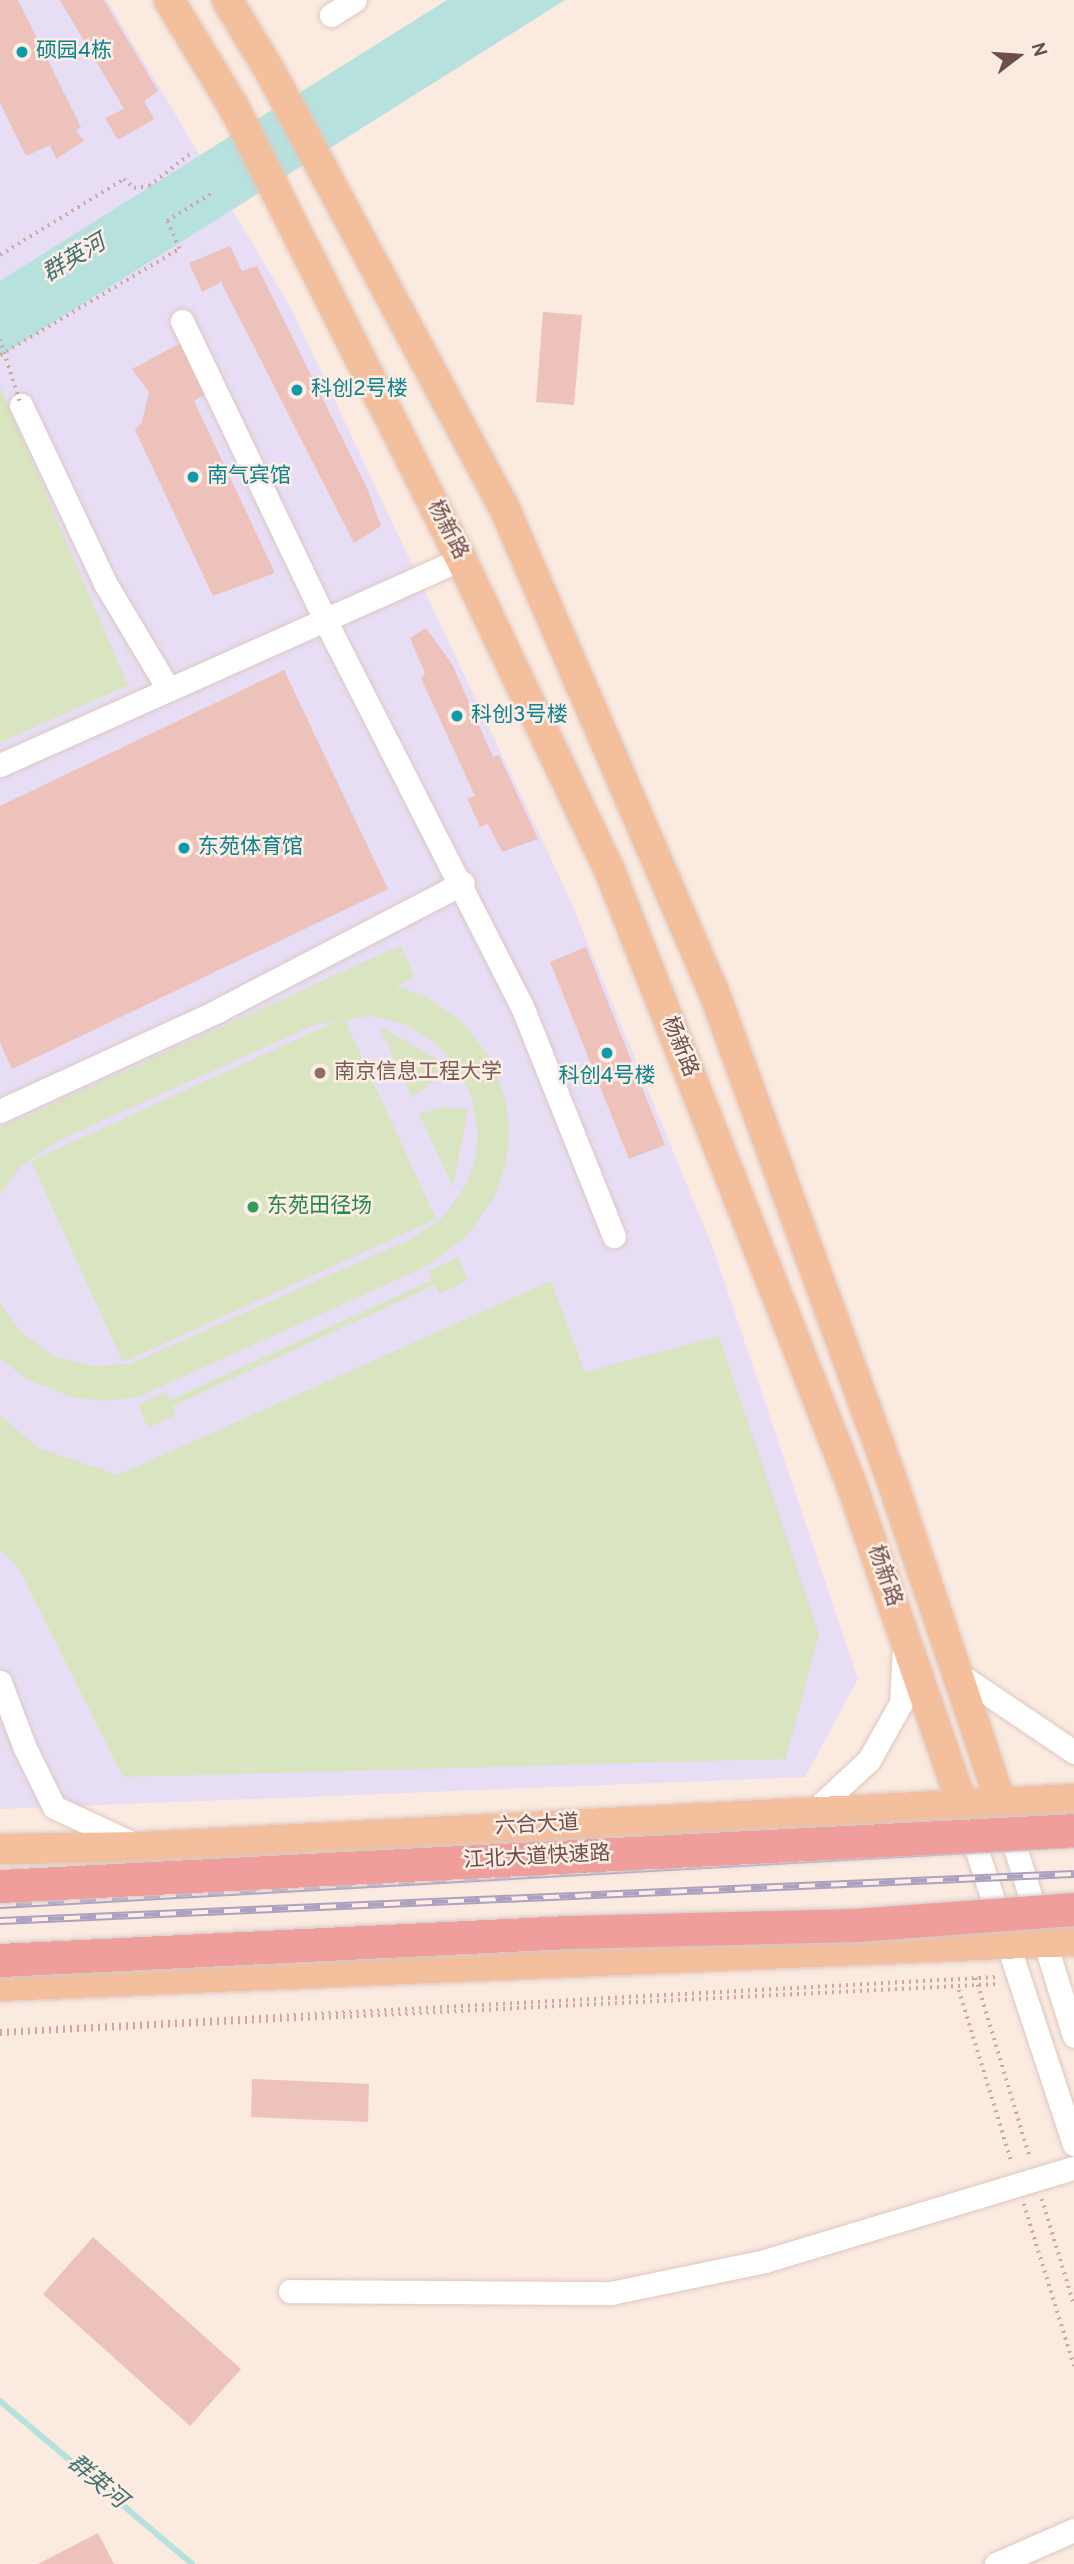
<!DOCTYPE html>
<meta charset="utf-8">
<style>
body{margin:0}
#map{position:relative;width:1074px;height:2564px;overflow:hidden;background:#faeae0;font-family:Overpass,"Noto Sans SC",sans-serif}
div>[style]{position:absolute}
.education>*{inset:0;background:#e7ddf5}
.green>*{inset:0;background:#d8e5c0}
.water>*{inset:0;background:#b7e1dd}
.stream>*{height:6px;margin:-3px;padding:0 3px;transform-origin:3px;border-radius:3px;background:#b7e1dd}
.building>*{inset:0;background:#edc2ba}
.path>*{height:3.5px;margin-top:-1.75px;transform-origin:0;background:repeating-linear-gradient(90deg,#d1a69e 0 2px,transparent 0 7px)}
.roads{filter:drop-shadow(0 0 2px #dfc7c0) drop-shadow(0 0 2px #dfc7c0)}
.minor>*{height:23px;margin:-11.5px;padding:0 11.5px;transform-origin:11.5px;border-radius:11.5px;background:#fff}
.major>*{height:30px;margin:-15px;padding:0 15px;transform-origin:15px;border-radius:15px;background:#f4bf9d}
.rail>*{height:8px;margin-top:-4px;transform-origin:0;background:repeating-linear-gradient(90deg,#fdeee5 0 16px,#aba1c1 0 32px);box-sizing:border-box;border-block:2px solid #aba1c1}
.path-bridge>*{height:3.5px;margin-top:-1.75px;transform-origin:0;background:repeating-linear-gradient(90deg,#d1a69e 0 2px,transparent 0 7px)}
.bridges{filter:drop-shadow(0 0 2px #d4cac9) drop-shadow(0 0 2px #d4cac9)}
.highway-bridge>*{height:33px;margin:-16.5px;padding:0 16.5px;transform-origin:16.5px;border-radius:16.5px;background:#ef9e9b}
.dots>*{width:19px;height:19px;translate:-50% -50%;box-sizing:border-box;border:4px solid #fdeee5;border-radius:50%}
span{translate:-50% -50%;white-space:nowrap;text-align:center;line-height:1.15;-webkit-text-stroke:5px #fdeee5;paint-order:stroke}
.culture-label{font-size:21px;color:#0d838f}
.left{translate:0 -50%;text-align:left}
.street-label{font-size:21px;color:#6e4e4a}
.education-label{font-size:21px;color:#785e54}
.leisure-label{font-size:21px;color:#27864d}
.water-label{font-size:23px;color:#407370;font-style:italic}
.north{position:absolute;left:983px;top:21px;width:70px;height:70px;-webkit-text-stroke:5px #fdeee5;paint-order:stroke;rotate:73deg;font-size:19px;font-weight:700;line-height:28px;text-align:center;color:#6e4e4a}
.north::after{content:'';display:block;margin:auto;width:24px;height:32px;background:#6e4e4a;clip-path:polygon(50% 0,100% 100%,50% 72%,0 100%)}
</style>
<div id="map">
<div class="education">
<div style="clip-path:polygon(0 0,107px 0,291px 308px,568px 895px,714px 1251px,858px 1679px,805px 1777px,0 1809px)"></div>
</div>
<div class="green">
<div style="clip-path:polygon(0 387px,128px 685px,0 743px)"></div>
<div style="clip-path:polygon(401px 945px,415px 977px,396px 986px,429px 998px,464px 1024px,491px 1059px,506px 1101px,510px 1134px,505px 1167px,494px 1198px,465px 1238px,425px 1267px,138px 1397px,105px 1401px,72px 1397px,26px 1379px,0 1358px,0 1303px,22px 1333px,54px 1356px,92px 1366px,130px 1364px,411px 1239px,443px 1217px,466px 1185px,475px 1161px,478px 1135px,472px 1098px,457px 1067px,433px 1041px,404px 1024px,370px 1016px,314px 1025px,57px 1141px,20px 1167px,0 1195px,0 1128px)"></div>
<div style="clip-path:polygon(344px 1018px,436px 1219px,123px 1362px,31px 1161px)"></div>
<div style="clip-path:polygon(379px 1026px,449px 1066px,444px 1073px,412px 1098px)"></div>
<div style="clip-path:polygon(443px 1107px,468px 1109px,453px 1187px,419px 1114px)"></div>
<div style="clip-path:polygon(458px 1257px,468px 1280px,439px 1294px,435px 1285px,173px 1406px,176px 1415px,148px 1428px,138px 1405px,166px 1392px,170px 1400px,432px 1280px,429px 1271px)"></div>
<div style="clip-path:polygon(551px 1281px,585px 1372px,719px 1336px,819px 1634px,786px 1759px,123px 1777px,18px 1567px,0 1549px,0 1415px,38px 1448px,118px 1475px)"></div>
</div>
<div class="water">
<div style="clip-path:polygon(447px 0,565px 0,0 356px,0 281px)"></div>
</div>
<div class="stream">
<div style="left:0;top:2401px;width:252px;rotate:40.3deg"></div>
</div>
<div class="building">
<div style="clip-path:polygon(0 0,18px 0,81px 127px,76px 131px,84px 141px,56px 159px,50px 145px,26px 156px,0 103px)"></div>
<div style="clip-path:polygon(60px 0,104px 0,158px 91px,144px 101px,154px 119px,118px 140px,105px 118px,124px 109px)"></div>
<div style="clip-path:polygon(230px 246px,242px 271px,257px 266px,367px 488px,381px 526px,354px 543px,221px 282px,202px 292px,189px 263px)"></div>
<div style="clip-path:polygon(543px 312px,582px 315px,574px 405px,536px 402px)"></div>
<div style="clip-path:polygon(188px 339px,213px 389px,194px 401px,275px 573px,213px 596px,135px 430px,142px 422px,149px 392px,132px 369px)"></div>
<div style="clip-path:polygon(426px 628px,452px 664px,493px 757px,499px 755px,538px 839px,502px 852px,488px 824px,480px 827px,467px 798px,475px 796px,421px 678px,425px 673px,410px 638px)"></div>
<div style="clip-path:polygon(284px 670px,388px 889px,12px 1069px,0 1043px,0 806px)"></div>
<div style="clip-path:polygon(586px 947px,665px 1145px,629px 1159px,550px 962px)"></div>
<div style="clip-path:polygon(252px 2079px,369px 2084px,368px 2122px,251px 2117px)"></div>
<div style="clip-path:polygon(93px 2237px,241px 2369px,190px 2426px,43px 2294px)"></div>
<div style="clip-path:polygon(98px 2533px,114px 2564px,38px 2564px)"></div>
</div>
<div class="path">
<div style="left:0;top:255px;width:145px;rotate:-31.5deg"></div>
<div style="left:124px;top:179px;width:13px;rotate:42deg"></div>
<div style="left:134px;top:188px;width:15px;rotate:-8deg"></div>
<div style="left:149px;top:186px;width:52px;rotate:-38deg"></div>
<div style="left:0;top:355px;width:208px;rotate:-30.6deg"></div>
<div style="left:179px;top:249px;width:30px;rotate:-113deg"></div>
<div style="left:167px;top:221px;width:53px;rotate:-31.9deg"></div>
<div style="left:976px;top:1978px;width:188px;rotate:73.3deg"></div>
<div style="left:959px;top:1990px;width:181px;rotate:73deg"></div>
<div style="left:0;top:2031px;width:998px;rotate:-3.1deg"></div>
<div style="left:0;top:2034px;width:1000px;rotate:-2.87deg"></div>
<div style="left:1042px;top:2199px;width:110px;rotate:73.1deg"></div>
<div style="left:1024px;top:2204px;width:170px;rotate:72.8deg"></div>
</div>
<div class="roads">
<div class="minor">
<div style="left:331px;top:15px;width:28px;rotate:-32deg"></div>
<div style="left:182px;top:321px;width:331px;rotate:64.4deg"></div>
<div style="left:325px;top:620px;width:431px;rotate:63deg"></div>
<div style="left:521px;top:1004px;width:250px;rotate:68.2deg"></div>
<div style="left:21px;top:405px;width:197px;rotate:64.7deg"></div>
<div style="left:105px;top:583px;width:121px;rotate:59.2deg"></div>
<div style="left:0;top:765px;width:505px;rotate:-24.08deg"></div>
<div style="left:0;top:1111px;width:239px;rotate:-24.7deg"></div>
<div style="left:217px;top:1011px;width:277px;rotate:-27.5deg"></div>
<div style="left:957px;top:1673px;width:141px;rotate:34deg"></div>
<div style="left:0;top:1682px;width:68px;rotate:69.4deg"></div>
<div style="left:24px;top:1746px;width:68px;rotate:63.8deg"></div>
<div style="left:54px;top:1807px;width:90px;rotate:24.9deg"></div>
<div style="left:813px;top:1812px;width:76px;rotate:-42.9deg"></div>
<div style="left:869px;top:1760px;width:65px;rotate:-60.7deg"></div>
<div style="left:901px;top:1703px;width:56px;rotate:-86.9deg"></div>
<div style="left:1007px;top:1822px;width:224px;rotate:72.6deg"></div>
<div style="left:968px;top:1824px;width:337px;rotate:71.7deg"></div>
<div style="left:290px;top:2291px;width:321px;rotate:0.4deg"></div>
<div style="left:611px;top:2293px;width:157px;rotate:-11.7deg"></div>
<div style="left:765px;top:2261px;width:323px;rotate:-16.8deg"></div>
<div style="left:996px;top:2564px;width:85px;rotate:-23.6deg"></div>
</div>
<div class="major">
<div style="left:169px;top:0;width:122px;rotate:58.8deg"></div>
<div style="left:232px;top:104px;width:509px;rotate:63.28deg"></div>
<div style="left:461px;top:559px;width:344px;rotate:64.5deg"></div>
<div style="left:609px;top:869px;width:660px;rotate:68.49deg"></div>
<div style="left:851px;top:1483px;width:340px;rotate:70.9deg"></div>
<div style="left:227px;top:0;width:85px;rotate:58.9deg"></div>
<div style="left:271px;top:73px;width:490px;rotate:61.8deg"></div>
<div style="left:503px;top:505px;width:534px;rotate:66.6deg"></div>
<div style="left:715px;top:995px;width:511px;rotate:69.97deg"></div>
<div style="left:890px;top:1475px;width:345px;rotate:71.3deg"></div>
<div style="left:0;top:1849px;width:142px;rotate:-0.8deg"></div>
<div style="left:142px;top:1847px;width:933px;rotate:-2.95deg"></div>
<div style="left:0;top:1986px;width:1075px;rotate:-2.4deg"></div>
</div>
</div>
<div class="rail">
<div style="left:0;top:1905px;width:1076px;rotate:-3.25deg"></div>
<div style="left:0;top:1921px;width:1075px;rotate:-2.51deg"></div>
</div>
<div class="path-bridge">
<div style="left:0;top:339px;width:69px;rotate:72.3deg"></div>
</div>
<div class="bridges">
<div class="highway-bridge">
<div style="left:0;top:1886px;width:1075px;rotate:-2.98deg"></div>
<div style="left:0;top:1960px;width:570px;rotate:-2.82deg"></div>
<div style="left:569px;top:1932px;width:287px;rotate:-1.4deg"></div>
<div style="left:856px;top:1925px;width:219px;rotate:-4.2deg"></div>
</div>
</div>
<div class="dots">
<div style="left:22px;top:52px;background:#0f9aa8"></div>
<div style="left:297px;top:390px;background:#0f9aa8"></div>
<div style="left:193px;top:477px;background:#0f9aa8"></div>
<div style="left:457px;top:716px;background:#0f9aa8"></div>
<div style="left:184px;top:848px;background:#0f9aa8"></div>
<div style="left:607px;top:1053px;background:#0f9aa8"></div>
<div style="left:320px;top:1073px;background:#8d6e63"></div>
<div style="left:253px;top:1207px;background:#2e9e5b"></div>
</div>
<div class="culture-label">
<span class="left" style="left:36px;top:52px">硕园4栋</span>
<span class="left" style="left:311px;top:390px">科创2号楼</span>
<span class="left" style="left:207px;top:477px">南气宾馆</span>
<span class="left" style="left:471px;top:716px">科创3号楼</span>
<span class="left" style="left:198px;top:848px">东苑体育馆</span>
<span style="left:607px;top:1077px">科创4号楼</span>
</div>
<div class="street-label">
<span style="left:447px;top:530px;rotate:63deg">杨新路</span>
<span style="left:679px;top:1047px;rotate:68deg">杨新路</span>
<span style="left:884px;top:1576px;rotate:71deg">杨新路</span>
<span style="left:537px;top:1826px;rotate:-3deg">六合大道</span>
<span style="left:537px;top:1858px;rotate:-3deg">江北大道快速路</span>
</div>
<div class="education-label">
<span class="left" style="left:334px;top:1073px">南京信息工程大学</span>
</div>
<div class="leisure-label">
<span class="left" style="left:267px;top:1207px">东苑田径场</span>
</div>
<div class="water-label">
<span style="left:75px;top:260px;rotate:-31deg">群英河</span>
<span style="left:96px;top:2483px;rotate:40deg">群英河</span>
</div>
<div class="north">N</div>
</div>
